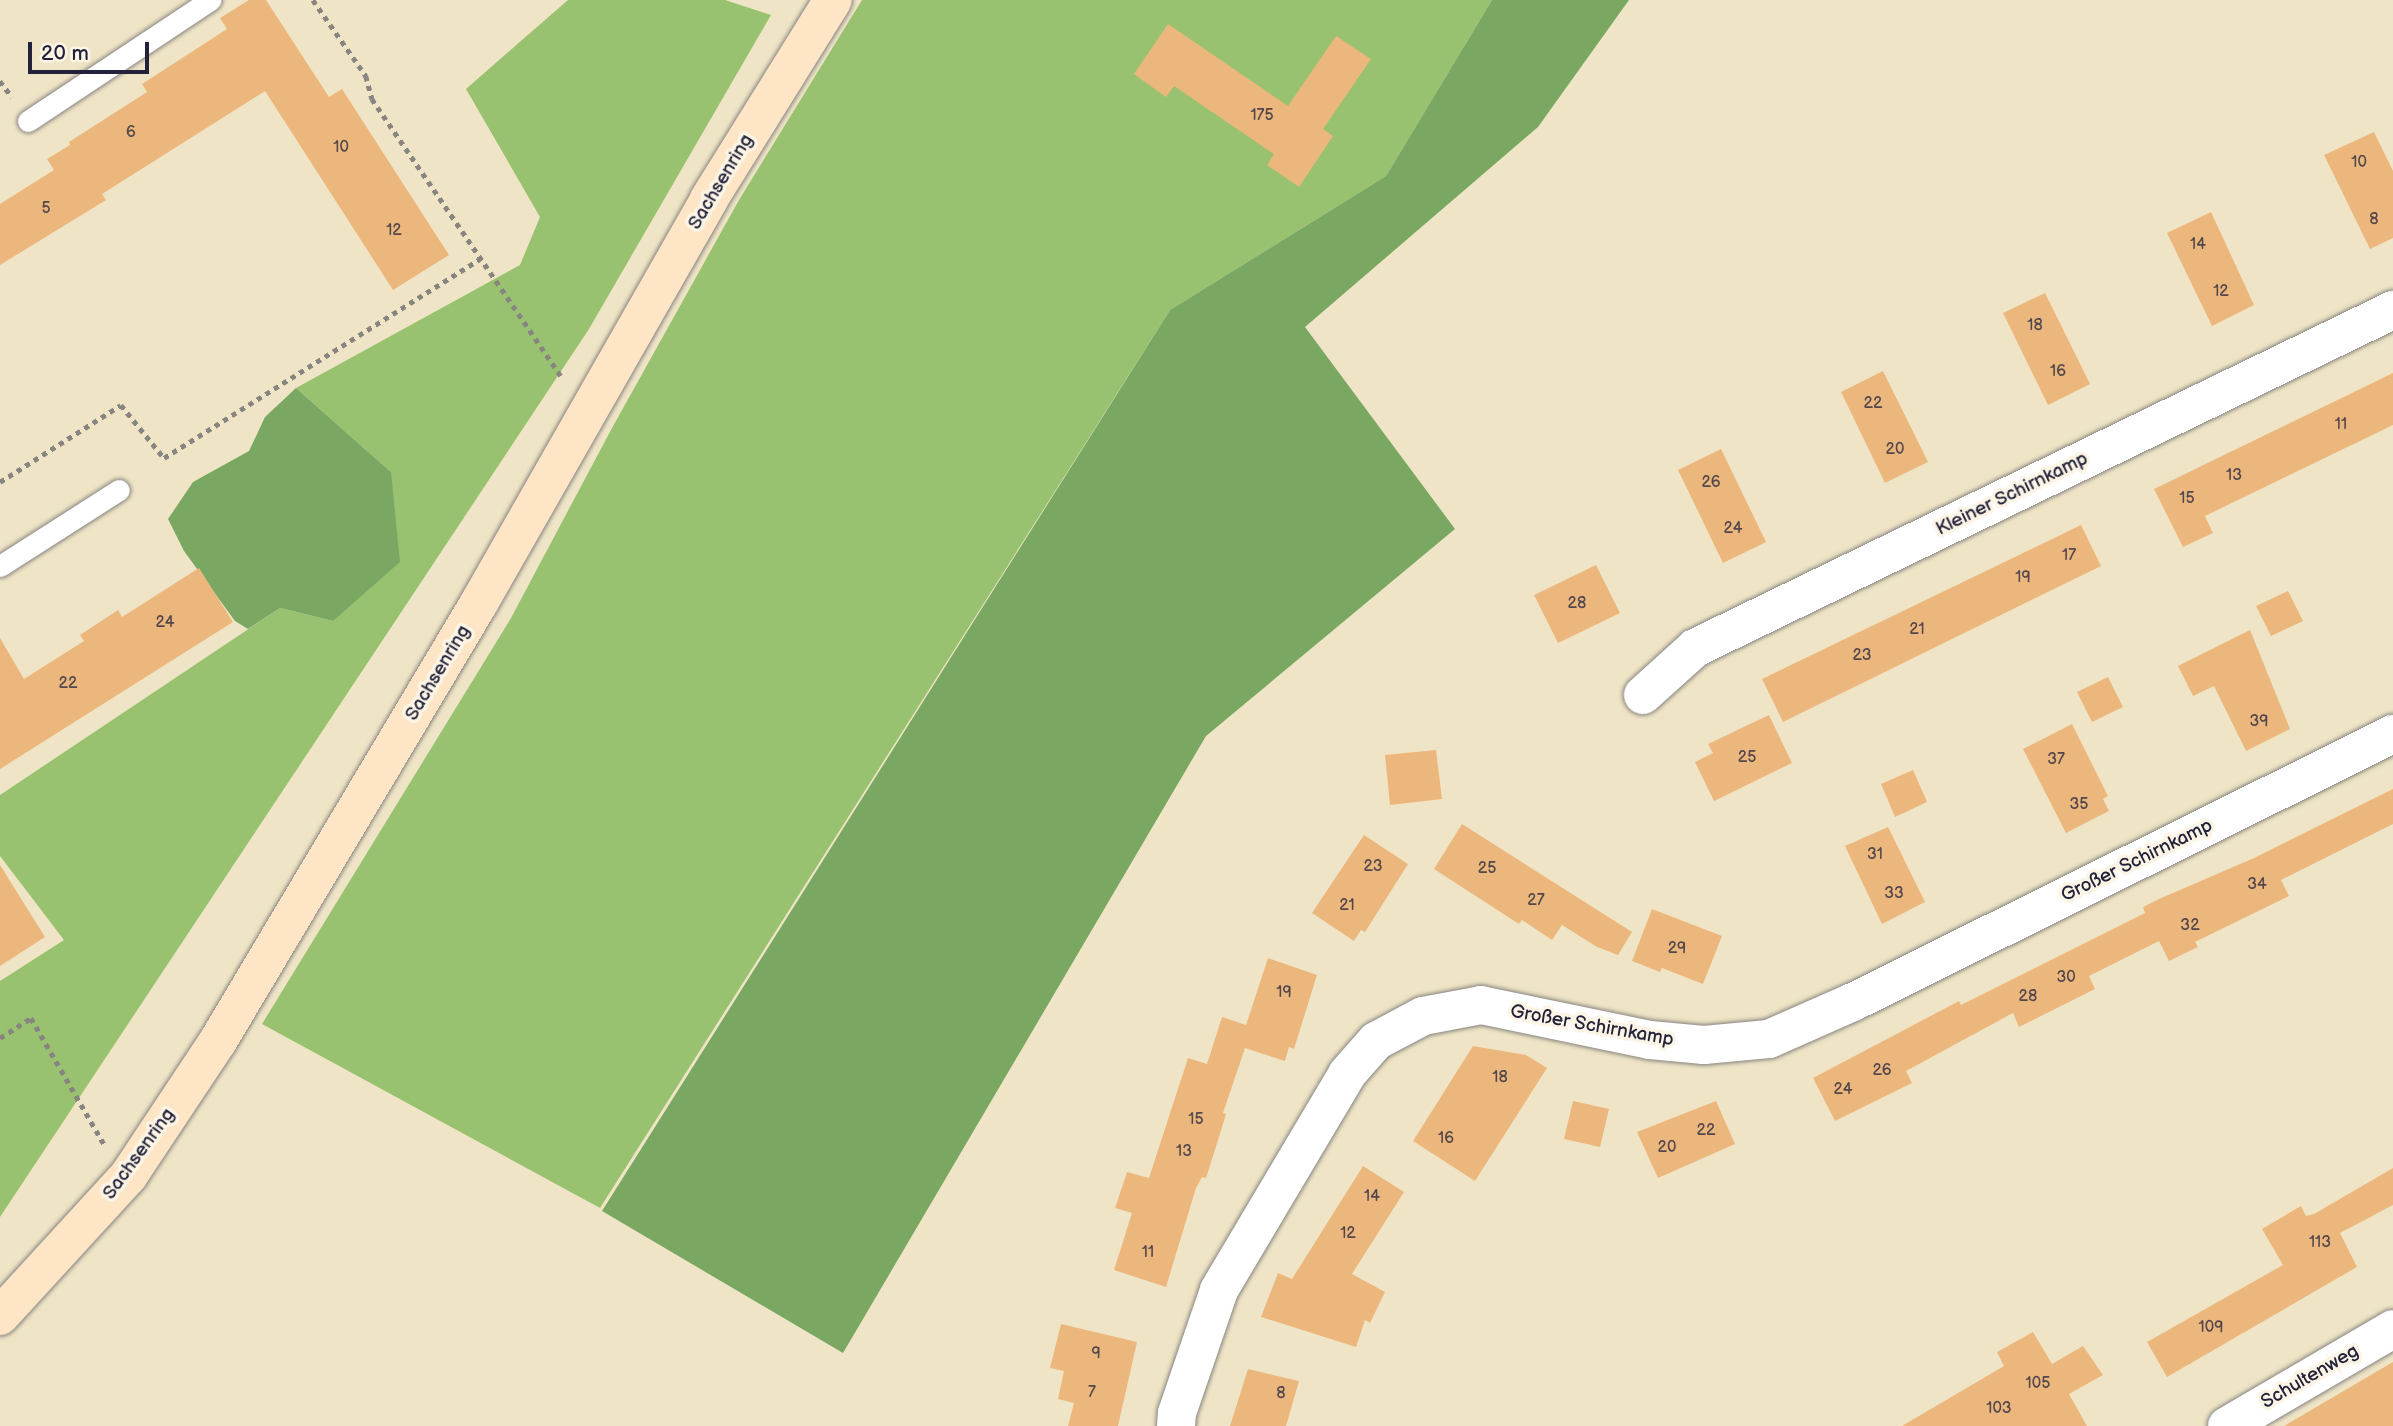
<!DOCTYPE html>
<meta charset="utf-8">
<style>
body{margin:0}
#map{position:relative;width:2393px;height:1426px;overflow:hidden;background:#efe5c6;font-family:"Balsamiq Sans",sans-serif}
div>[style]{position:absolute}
.green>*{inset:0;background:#98c26f}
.forest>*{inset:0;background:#7aa862}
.building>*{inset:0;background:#ecb77d}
.path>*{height:4.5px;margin-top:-2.25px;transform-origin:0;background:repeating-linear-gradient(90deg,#888480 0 5px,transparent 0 10px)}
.roads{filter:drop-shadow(0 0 2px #888480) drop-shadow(0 0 2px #888480)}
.lane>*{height:21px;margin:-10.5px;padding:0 10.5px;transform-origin:10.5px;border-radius:10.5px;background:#fff}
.street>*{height:38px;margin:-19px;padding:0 19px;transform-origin:19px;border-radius:19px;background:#fff}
.secondary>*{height:38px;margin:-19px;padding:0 19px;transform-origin:19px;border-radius:19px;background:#fde5c5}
span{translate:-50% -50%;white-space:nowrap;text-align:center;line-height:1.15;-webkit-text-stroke:7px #fcf5e5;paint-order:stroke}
.number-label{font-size:16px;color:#54474c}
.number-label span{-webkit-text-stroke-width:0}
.street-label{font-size:19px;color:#22223b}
.scale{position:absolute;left:28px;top:42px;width:121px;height:32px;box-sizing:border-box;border:4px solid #22223b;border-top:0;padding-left:9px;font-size:21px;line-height:24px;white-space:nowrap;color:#22223b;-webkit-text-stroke:5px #fcf5e5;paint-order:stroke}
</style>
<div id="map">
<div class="green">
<div style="clip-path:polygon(568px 0,725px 0,771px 15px,589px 329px,0 1217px,0 981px,64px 940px,0 856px,0 795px,280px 608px,333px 621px,391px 472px,296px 388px,520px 265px,540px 217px,466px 89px)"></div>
<div style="clip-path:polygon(862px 0,1492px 0,1386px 176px,1170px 310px,600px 1208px,262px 1024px,511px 618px,612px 428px,739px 200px)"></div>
</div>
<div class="forest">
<div style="clip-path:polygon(1492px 0,1629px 0,1538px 127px,1305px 327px,1455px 529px,1206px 736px,843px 1353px,602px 1211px,1170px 310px,1386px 176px)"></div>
<div style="clip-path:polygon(296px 388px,391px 472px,400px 562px,333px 621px,280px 608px,248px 629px,235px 621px,184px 551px,168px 519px,193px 482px,249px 451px,265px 417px)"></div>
</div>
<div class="building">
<div style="clip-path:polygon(249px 0,266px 0,329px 97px,342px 89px,449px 255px,393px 290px,265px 91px,102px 194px,106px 200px,0 265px,0 204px,54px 170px,47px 159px,70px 145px,69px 142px,147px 92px,142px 84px,227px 29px,220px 18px)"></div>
<div style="clip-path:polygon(1168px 24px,1288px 106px,1336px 36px,1371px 59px,1323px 129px,1333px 136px,1299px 187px,1267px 165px,1274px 154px,1174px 86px,1166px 97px,1134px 74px)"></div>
<div style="clip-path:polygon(2374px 132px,2393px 171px,2393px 238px,2370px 249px,2324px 155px)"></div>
<div style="clip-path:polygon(2211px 212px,2254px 305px,2212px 326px,2167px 233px)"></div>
<div style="clip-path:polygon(2045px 293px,2090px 384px,2048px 405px,2003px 313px)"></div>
<div style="clip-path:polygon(1883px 371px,1928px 462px,1885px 483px,1841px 392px)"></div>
<div style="clip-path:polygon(2393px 373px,2393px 425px,2205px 516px,2213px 533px,2183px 547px,2154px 489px)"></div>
<div style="clip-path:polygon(1721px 449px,1766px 542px,1723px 563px,1678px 470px)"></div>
<div style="clip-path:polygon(2081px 525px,2101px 566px,1783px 722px,1762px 679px)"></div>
<div style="clip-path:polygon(1596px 565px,1620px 613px,1558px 643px,1534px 595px)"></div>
<div style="clip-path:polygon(199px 568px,233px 622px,0 769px,0 638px,24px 679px,84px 641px,80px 635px,118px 610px,122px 617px)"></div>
<div style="clip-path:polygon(2288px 591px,2303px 621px,2271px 636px,2256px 606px)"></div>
<div style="clip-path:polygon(2250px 630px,2290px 729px,2246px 751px,2214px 686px,2193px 696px,2178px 666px)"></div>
<div style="clip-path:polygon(2108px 677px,2123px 707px,2092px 722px,2077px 692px)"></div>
<div style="clip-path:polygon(1769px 715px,1792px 763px,1714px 801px,1695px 762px,1713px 753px,1708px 744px)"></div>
<div style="clip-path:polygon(2072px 724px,2108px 796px,2103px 799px,2109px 811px,2066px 833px,2023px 749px)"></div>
<div style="clip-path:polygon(1436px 750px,1442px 799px,1390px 805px,1385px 755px)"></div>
<div style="clip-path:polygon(1913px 770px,1927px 802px,1895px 817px,1881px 784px)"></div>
<div style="clip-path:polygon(2393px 789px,2393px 824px,2281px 880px,2289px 896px,2195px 942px,2198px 947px,2169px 961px,2159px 941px,2089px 976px,2095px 989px,2019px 1027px,2013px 1013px,1906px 1071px,1912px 1083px,1835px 1121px,1813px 1078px,1959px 1001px,1961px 1005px,2145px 913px,2143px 907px,2159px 899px,2254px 858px)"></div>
<div style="clip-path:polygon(1462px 824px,1632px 932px,1618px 955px,1597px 947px,1562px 925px,1552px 940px,1522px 920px,1519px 924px,1434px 869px)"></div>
<div style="clip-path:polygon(1888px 827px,1925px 902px,1882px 924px,1845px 846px)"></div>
<div style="clip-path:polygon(1364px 835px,1408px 864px,1365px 932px,1361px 930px,1354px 941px,1312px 913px)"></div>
<div style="clip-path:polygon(0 865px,45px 937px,0 966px)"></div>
<div style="clip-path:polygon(1652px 909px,1722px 936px,1703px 984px,1662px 968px,1660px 972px,1632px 961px)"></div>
<div style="clip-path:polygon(1268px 958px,1317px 975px,1294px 1049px,1289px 1047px,1285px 1061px,1245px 1048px,1223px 1113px,1226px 1114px,1219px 1137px,1206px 1178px,1202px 1177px,1196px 1188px,1166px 1287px,1114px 1270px,1132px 1213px,1115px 1208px,1127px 1172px,1149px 1178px,1188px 1058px,1207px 1064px,1222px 1017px,1246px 1025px)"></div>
<div style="clip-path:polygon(1473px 1046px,1526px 1055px,1547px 1068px,1475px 1181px,1413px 1141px)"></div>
<div style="clip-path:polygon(1573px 1101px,1609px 1109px,1600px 1147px,1564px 1139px)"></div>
<div style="clip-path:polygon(1716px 1101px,1735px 1144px,1658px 1178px,1637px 1132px)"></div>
<div style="clip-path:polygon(1363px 1166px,1404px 1192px,1352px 1274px,1385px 1292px,1370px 1323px,1365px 1320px,1356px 1347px,1261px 1317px,1278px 1273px,1292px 1279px)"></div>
<div style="clip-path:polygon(2393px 1168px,2393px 1205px,2340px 1233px,2357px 1267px,2167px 1377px,2147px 1342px,2283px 1265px,2262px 1229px,2301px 1206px,2306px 1216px,2314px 1214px)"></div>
<div style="clip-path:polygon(1061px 1324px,1137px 1342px,1118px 1426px,1068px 1426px,1074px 1403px,1058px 1399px,1064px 1371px,1050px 1368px)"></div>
<div style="clip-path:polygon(2033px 1332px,2052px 1364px,2083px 1346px,2103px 1375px,2069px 1394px,2087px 1426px,1902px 1426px,2004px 1366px,1997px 1352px)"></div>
<div style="clip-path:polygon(2393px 1362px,2393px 1426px,2284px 1426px)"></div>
<div style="clip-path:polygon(1248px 1369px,1299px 1381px,1286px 1426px,1230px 1426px)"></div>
</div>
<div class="path">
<div style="left:313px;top:0;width:93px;rotate:55.1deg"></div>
<div style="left:366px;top:76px;width:24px;rotate:75deg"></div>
<div style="left:372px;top:99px;width:335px;rotate:55.7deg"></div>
<div style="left:0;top:81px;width:20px;rotate:53deg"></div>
<div style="left:0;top:482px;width:143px;rotate:-32.5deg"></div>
<div style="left:121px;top:405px;width:68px;rotate:50.9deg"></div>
<div style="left:164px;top:458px;width:373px;rotate:-32.2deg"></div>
<div style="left:0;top:1038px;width:37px;rotate:-33deg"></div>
<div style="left:31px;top:1018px;width:146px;rotate:59.9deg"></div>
</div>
<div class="roads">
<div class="lane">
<div style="left:28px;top:121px;width:219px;rotate:-33.6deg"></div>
<div style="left:0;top:566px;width:141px;rotate:-32.6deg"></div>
</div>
<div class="street">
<div style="left:1643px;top:695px;width:70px;rotate:-42.1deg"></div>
<div style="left:1695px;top:648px;width:776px;rotate:-25.84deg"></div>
<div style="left:1176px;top:1426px;width:13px;rotate:-86deg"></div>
<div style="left:1177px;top:1413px;width:130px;rotate:-71.1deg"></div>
<div style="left:1219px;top:1290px;width:251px;rotate:-59.3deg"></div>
<div style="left:1347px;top:1074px;width:44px;rotate:-48.7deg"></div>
<div style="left:1376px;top:1041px;width:53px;rotate:-28deg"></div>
<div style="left:1423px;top:1016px;width:59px;rotate:-10.7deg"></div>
<div style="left:1481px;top:1005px;width:173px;rotate:11.7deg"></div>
<div style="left:1650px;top:1040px;width:54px;rotate:5.3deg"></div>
<div style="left:1704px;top:1045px;width:65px;rotate:-5.3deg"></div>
<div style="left:1769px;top:1039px;width:92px;rotate:-23.8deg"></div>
<div style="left:1853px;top:1002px;width:603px;rotate:-26.4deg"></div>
<div style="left:2227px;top:1426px;width:192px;rotate:-30.3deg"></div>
</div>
<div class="secondary">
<div style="left:0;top:1316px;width:191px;rotate:-47.5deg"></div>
<div style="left:129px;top:1175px;width:161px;rotate:-56.4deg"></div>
<div style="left:218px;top:1041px;width:510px;rotate:-59.21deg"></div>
<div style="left:479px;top:603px;width:465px;rotate:-60.3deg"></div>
<div style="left:709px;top:199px;width:234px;rotate:-58.1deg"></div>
</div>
</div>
<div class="number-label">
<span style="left:1262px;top:116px">175</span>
<span style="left:131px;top:133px">6</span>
<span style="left:341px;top:148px">10</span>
<span style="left:2359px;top:163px">10</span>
<span style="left:46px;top:209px">5</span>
<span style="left:2374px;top:220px">8</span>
<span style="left:394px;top:231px">12</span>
<span style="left:2198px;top:245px">14</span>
<span style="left:2221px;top:292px">12</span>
<span style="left:2035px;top:326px">18</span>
<span style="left:2058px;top:372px">16</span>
<span style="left:1873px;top:404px">22</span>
<span style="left:2341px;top:425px">11</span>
<span style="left:1895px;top:450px">20</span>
<span style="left:2234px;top:476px">13</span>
<span style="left:1711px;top:483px">26</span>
<span style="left:2187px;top:499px">15</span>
<span style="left:1733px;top:529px">24</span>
<span style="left:2069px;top:556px">17</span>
<span style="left:2023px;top:578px">19</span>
<span style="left:1577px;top:604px">28</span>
<span style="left:165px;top:623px">24</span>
<span style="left:1917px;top:630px">21</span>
<span style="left:1862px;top:656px">23</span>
<span style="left:68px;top:684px">22</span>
<span style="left:2259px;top:722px">39</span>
<span style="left:1747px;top:758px">25</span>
<span style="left:2056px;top:760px">37</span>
<span style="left:2079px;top:805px">35</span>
<span style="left:1875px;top:855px">31</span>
<span style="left:1373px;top:867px">23</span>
<span style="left:1487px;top:869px">25</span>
<span style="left:2257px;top:885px">34</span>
<span style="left:1894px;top:894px">33</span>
<span style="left:1536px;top:901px">27</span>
<span style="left:1347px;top:906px">21</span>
<span style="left:2190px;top:926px">32</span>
<span style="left:1677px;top:949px">29</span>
<span style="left:2066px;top:978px">30</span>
<span style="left:1284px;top:993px">19</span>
<span style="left:2028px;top:997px">28</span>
<span style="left:1882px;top:1071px">26</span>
<span style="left:1500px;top:1078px">18</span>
<span style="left:1843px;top:1090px">24</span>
<span style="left:1196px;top:1120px">15</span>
<span style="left:1706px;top:1131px">22</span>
<span style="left:1446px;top:1139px">16</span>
<span style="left:1667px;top:1148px">20</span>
<span style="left:1184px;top:1152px">13</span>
<span style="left:1372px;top:1197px">14</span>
<span style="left:1348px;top:1234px">12</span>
<span style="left:2320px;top:1243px">113</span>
<span style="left:1148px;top:1253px">11</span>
<span style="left:2211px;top:1328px">109</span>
<span style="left:1096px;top:1354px">9</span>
<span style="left:2038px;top:1384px">105</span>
<span style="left:1092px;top:1393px">7</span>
<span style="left:1281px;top:1394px">8</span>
<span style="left:1999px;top:1409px">103</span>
</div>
<div class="street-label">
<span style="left:721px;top:182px;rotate:-59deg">Sachsenring</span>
<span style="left:2012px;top:494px;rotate:-26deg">Kleiner Schirnkamp</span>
<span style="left:438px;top:673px;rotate:-59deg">Sachsenring</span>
<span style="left:2137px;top:861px;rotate:-26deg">Großer Schirnkamp</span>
<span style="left:1592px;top:1026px;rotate:10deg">Großer Schirnkamp</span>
<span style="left:139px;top:1154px;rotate:-54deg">Sachsenring</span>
<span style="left:2310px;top:1377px;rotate:-30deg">Schultenweg</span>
</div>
<div class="scale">20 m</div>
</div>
